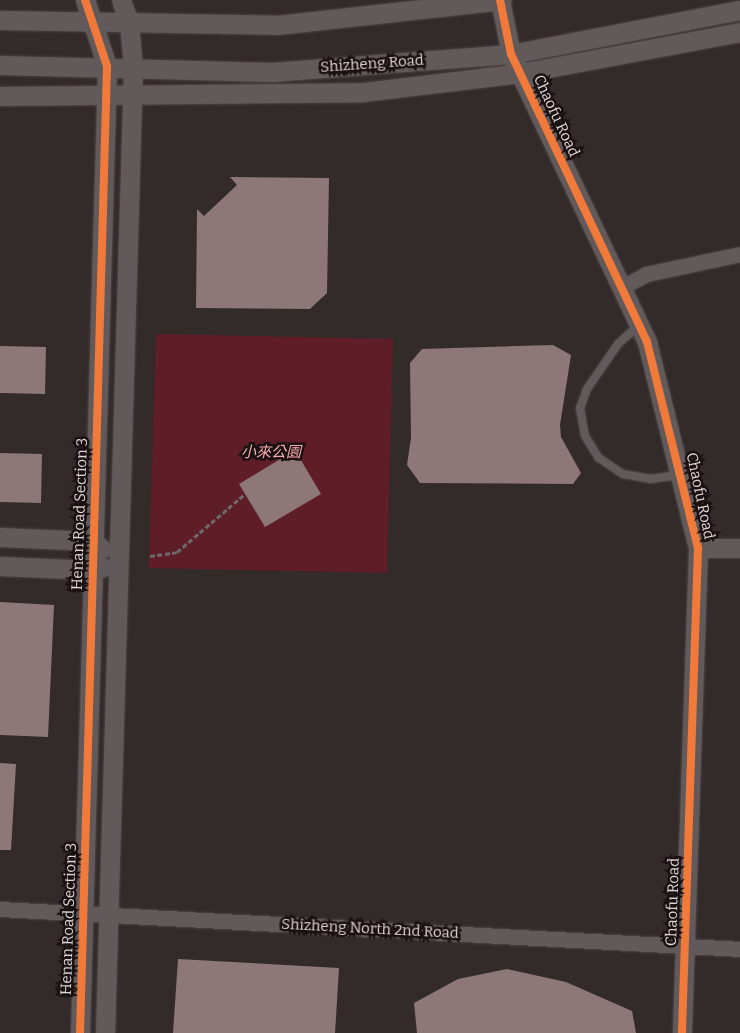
<!DOCTYPE html>
<meta charset="utf-8">
<style>
body{margin:0}
#map{position:relative;width:740px;height:1033px;overflow:hidden;background:#332a2a;font-family:Bitter,"Noto Sans TC",serif}
div>[style]{position:absolute}
.green>*{inset:0;background:#5f1d28}
.building>*{inset:0;background:#8e7778}
.path>*{height:3px;margin-top:-1.5px;transform-origin:0;background:repeating-linear-gradient(90deg,#6e6868 0 5px,transparent 0 7.5px)}
.roads{filter:drop-shadow(0 0 1px #4e4646) drop-shadow(0 0 1px #4e4646)}
.service>*{height:8px;margin:-4px;padding:0 4px;transform-origin:4px;border-radius:4px;background:#625a5a}
.minor>*{height:15px;margin:-7.5px;padding:0 7.5px;transform-origin:7.5px;border-radius:7.5px;background:#625a5a}
.tertiary>*{height:19px;margin:-9.5px;padding:0 9.5px;transform-origin:9.5px;border-radius:9.5px;background:#625a5a}
.cycleway>*{height:8px;margin:-4px;padding:0 4px;transform-origin:4px;border-radius:4px;background:#f17a3a}
span{translate:-50% -50%;white-space:nowrap;text-align:center;line-height:1.15;-webkit-text-stroke:5px #191112;paint-order:stroke}
.street-label{font-size:15px;color:#e0d5d5}
.park-label{font-size:15px;color:#f6a9ae;font-style:italic}
</style>
<div id="map">
<div class="green">
<div style="clip-path:polygon(156px 334px,393px 339px,387px 573px,149px 568px)"></div>
</div>
<div class="building">
<div style="clip-path:polygon(230px 177px,329px 178px,327px 293px,310px 309px,196px 308px,197px 209px,204px 216px,237px 185px)"></div>
<div style="clip-path:polygon(553px 345px,571px 355px,560px 425px,561px 437px,581px 473px,573px 484px,420px 483px,407px 465px,411px 438px,410px 363px,422px 349px)"></div>
<div style="clip-path:polygon(0 346px,46px 347px,45px 394px,0 393px)"></div>
<div style="clip-path:polygon(295px 450px,321px 494px,265px 527px,239px 484px)"></div>
<div style="clip-path:polygon(0 453px,42px 454px,41px 503px,0 502px)"></div>
<div style="clip-path:polygon(0 602px,54px 605px,48px 737px,0 735px)"></div>
<div style="clip-path:polygon(0 763px,16px 764px,11px 850px,0 850px)"></div>
<div style="clip-path:polygon(178px 959px,339px 968px,335px 1033px,173px 1033px)"></div>
<div style="clip-path:polygon(507px 969px,566px 982px,632px 1011px,636px 1033px,417px 1033px,414px 1003px,458px 979px)"></div>
</div>
<div class="path">
<div style="left:150px;top:556px;width:27px;rotate:-8deg"></div>
<div style="left:177px;top:552px;width:89px;rotate:-40.5deg"></div>
</div>
<div class="roads">
<div class="service">
<div style="left:639px;top:325px;width:28px;rotate:138deg"></div>
<div style="left:618px;top:344px;width:55px;rotate:124.6deg"></div>
<div style="left:587px;top:389px;width:20px;rotate:110deg"></div>
<div style="left:580px;top:408px;width:28px;rotate:80deg"></div>
<div style="left:585px;top:436px;width:26px;rotate:58deg"></div>
<div style="left:599px;top:458px;width:29px;rotate:34deg"></div>
<div style="left:623px;top:474px;width:27px;rotate:10deg"></div>
<div style="left:650px;top:479px;width:29px;rotate:-8deg"></div>
</div>
<div class="minor">
<div style="left:622px;top:287px;width:27px;rotate:-28deg"></div>
<div style="left:646px;top:274px;width:96px;rotate:-12deg"></div>
<div style="left:0;top:909px;width:741px;rotate:3.09deg"></div>
</div>
<div class="tertiary">
<div style="left:500px;top:0;width:55px;rotate:78.5deg"></div>
<div style="left:511px;top:54px;width:318px;rotate:64.7deg"></div>
<div style="left:647px;top:342px;width:212px;rotate:76.1deg"></div>
<div style="left:698px;top:548px;width:485px;rotate:91.9deg"></div>
<div style="left:0;top:20px;width:277px;rotate:1deg"></div>
<div style="left:277px;top:25px;width:226px;rotate:-6.3deg"></div>
<div style="left:0;top:65px;width:271px;rotate:1.5deg"></div>
<div style="left:271px;top:72px;width:241px;rotate:-4.3deg"></div>
<div style="left:511px;top:54px;width:233px;rotate:-10.9deg"></div>
<div style="left:0;top:96px;width:364px;rotate:-0.6deg"></div>
<div style="left:364px;top:92px;width:158px;rotate:-6.9deg"></div>
<div style="left:521px;top:73px;width:223px;rotate:-10.6deg"></div>
<div style="left:0;top:537px;width:93px;rotate:2.5deg"></div>
<div style="left:93px;top:541px;width:12px;rotate:42deg"></div>
<div style="left:698px;top:548px;width:42px"></div>
<div style="left:0;top:566px;width:93px;rotate:2.5deg"></div>
<div style="left:93px;top:570px;width:10px;rotate:-17deg"></div>
<div style="left:80px;top:1033px;width:967px;rotate:-88.4deg"></div>
<div style="left:107px;top:66px;width:70px;rotate:-108.4deg"></div>
<div style="left:105px;top:1033px;width:966px;rotate:-88.34deg"></div>
<div style="left:133px;top:67px;width:44px;rotate:-95.2deg"></div>
<div style="left:129px;top:23px;width:24px;rotate:-109deg"></div>
</div>
</div>
<div class="cycleway">
<div style="left:500px;top:0;width:55px;rotate:78.5deg"></div>
<div style="left:511px;top:54px;width:318px;rotate:64.7deg"></div>
<div style="left:647px;top:342px;width:212px;rotate:76.1deg"></div>
<div style="left:698px;top:548px;width:485px;rotate:91.9deg"></div>
<div style="left:80px;top:1033px;width:967px;rotate:-88.4deg"></div>
<div style="left:107px;top:66px;width:70px;rotate:-108.4deg"></div>
</div>
<div class="street-label">
<span style="left:372px;top:64px;rotate:-4deg">Shizheng Road</span>
<span style="left:556px;top:116px;rotate:65deg">Chaofu Road</span>
<span style="left:700px;top:496px;rotate:78deg">Chaofu Road</span>
<span style="left:80px;top:514px;rotate:-88deg">Henan Road Section 3</span>
<span style="left:673px;top:902px;rotate:-88deg">Chaofu Road</span>
<span style="left:69px;top:919px;rotate:-88deg">Henan Road Section 3</span>
<span style="left:370px;top:929px;rotate:3deg">Shizheng North 2nd Road</span>
</div>
<div class="park-label">
<span style="left:271px;top:453px">小來公園</span>
</div>
</div>
